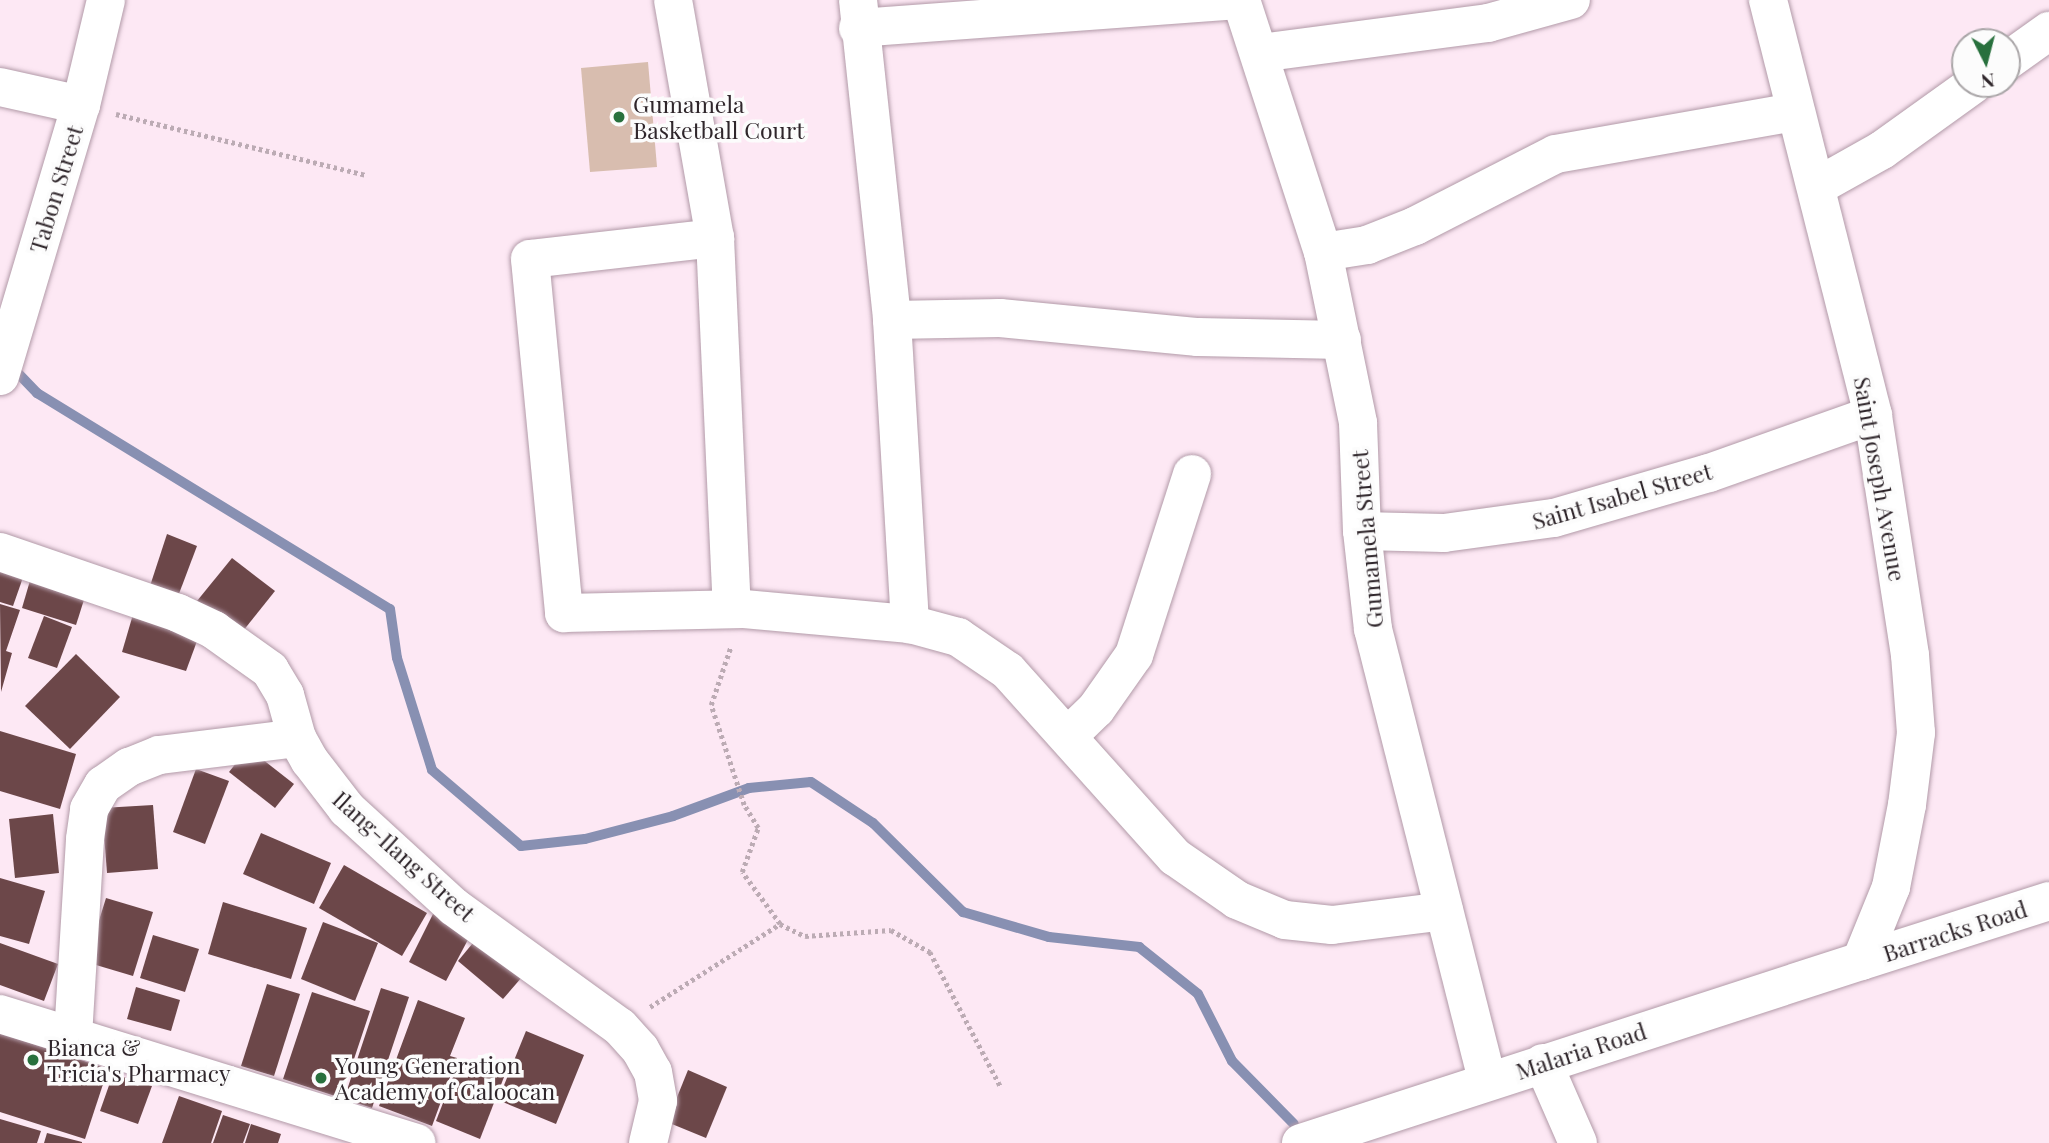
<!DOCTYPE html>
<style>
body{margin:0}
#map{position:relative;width:2049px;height:1143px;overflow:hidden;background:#fde8f4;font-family:"Playfair Display",serif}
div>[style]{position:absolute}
.green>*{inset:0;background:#d8bdaf}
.stream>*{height:10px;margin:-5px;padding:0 5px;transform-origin:5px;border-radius:5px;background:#8890b2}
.building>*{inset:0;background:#6c4749}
.path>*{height:4.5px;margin-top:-2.25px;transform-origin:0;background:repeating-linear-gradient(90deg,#bcabb4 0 3.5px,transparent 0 7px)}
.roads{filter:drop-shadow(0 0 2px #b29aa8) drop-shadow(0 0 2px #b29aa8)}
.minor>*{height:38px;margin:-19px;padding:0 19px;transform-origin:19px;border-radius:19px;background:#fff}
.major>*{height:38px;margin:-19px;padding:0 19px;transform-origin:19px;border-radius:19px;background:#fff}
.dots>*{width:19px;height:19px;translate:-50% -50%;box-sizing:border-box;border:4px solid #fcfcfc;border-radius:50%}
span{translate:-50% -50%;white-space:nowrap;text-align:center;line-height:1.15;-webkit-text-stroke:7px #fcfcfc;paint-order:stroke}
.poi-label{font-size:23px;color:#2f262b}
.left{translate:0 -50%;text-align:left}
.street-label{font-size:23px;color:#2f262b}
.north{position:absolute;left:1951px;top:28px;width:70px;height:70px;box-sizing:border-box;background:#fcfcfc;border:2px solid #aaa6a8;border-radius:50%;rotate:174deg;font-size:19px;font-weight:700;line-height:28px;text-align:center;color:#2f262b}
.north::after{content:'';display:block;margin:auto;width:24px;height:32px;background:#28703d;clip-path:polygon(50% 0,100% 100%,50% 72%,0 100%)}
</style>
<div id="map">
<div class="green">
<div style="clip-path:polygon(648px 62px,657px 167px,590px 172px,581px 68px)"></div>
</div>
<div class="stream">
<div style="left:13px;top:368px;width:35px;rotate:46deg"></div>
<div style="left:37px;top:393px;width:414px;rotate:31.5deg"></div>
<div style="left:390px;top:609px;width:49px;rotate:81.9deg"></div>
<div style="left:397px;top:658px;width:117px;rotate:72.6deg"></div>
<div style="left:432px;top:770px;width:117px;rotate:40.5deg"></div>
<div style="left:521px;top:846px;width:64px;rotate:-6.2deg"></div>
<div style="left:585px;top:839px;width:91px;rotate:-14.6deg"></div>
<div style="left:673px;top:816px;width:81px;rotate:-20.2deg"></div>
<div style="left:749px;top:788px;width:62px;rotate:-5.5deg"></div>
<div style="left:811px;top:782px;width:74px;rotate:33.5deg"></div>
<div style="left:873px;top:823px;width:127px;rotate:44.7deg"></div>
<div style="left:963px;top:912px;width:90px;rotate:16.2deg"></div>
<div style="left:1049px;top:937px;width:91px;rotate:6.3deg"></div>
<div style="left:1139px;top:947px;width:75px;rotate:38.5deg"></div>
<div style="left:1198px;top:994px;width:75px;rotate:63.1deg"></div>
<div style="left:1232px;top:1061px;width:88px;rotate:45.5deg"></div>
</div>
<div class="building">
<div style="clip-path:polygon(167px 534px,197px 546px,177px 599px,149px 589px)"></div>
<div style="clip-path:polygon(0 557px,27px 566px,13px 606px,0 602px)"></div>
<div style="clip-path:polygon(232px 558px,275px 591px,243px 631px,197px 601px)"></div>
<div style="clip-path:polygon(34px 567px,89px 584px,76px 625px,22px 608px)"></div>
<div style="clip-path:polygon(0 604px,20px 610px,6px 651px,12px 653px,1px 692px)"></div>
<div style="clip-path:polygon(134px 611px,200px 633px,186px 671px,122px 652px)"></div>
<div style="clip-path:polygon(44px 616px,72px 627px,57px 668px,28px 658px)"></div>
<div style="clip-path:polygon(76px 654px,120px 697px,70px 749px,25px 706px)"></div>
<div style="clip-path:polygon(0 731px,76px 754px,60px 809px,0 791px)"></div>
<div style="clip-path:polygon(248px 748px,294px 784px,275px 808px,229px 772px)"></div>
<div style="clip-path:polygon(196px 769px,229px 781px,205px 844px,173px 832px)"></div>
<div style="clip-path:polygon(153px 805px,158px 869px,107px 873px,102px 808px)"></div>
<div style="clip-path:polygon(53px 814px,59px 873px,15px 878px,9px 819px)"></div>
<div style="clip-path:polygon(261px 833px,331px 863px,314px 904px,243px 874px)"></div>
<div style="clip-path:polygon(344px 865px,427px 913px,402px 956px,319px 908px)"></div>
<div style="clip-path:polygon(0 878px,45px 891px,29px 944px,0 936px)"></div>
<div style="clip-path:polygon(106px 898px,153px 912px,133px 976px,86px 962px)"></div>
<div style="clip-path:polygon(223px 902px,307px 928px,291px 979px,208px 954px)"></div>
<div style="clip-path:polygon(433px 914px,471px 934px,446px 981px,409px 962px)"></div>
<div style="clip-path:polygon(323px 922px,378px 943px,355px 1001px,301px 979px)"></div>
<div style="clip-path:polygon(482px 932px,528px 970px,503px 999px,458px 961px)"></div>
<div style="clip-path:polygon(153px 935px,199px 949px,185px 992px,140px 978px)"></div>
<div style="clip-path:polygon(0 943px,58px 964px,44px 1001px,0 985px)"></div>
<div style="clip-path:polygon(267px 984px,300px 994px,274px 1076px,241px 1066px)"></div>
<div style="clip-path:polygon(136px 987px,180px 1000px,171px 1031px,127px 1019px)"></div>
<div style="clip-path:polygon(381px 988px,409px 997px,372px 1108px,344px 1099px)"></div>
<div style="clip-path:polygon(312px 992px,370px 1011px,341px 1098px,283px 1079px)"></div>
<div style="clip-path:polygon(418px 1000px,465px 1018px,450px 1056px,457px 1058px,432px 1126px,379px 1106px)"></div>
<div style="clip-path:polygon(526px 1031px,584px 1055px,556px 1124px,498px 1100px)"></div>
<div style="clip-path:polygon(0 1033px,108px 1069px,85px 1139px,0 1112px)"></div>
<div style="clip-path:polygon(460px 1059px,504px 1077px,480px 1139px,436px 1121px)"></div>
<div style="clip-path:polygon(688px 1070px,727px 1087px,706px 1138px,667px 1122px)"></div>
<div style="clip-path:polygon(113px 1074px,152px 1086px,138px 1124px,100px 1111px)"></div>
<div style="clip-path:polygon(179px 1096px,222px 1111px,211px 1143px,162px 1143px)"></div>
<div style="clip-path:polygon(223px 1115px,250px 1124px,243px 1143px,213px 1143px)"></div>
<div style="clip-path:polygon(0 1119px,41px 1131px,37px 1143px,0 1143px)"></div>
<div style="clip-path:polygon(251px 1124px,281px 1134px,278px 1143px,245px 1143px)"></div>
<div style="clip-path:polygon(47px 1133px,82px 1142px,82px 1143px,44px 1143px)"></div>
</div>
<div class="path">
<div style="left:116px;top:114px;width:258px;rotate:13.7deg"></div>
<div style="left:780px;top:924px;width:28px;rotate:26deg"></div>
<div style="left:805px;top:936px;width:86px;rotate:-4deg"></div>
<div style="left:891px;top:930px;width:45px;rotate:29.4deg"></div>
<div style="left:930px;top:952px;width:153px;rotate:62.3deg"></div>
<div style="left:650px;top:1007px;width:154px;rotate:-32.6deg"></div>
<div style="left:780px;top:924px;width:64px;rotate:-126.2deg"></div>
<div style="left:742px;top:872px;width:47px;rotate:-70deg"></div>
<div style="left:758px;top:828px;width:27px;rotate:-121deg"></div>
<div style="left:744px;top:805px;width:105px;rotate:-108.3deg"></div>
<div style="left:711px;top:705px;width:62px;rotate:-71.3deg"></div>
</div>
<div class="roads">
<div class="minor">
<div style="left:673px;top:0;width:242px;rotate:80deg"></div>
<div style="left:715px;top:238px;width:371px;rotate:87.4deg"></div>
<div style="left:858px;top:0;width:322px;rotate:83.9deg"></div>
<div style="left:892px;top:320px;width:305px;rotate:86.6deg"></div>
<div style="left:1241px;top:0;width:265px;rotate:72deg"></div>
<div style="left:1323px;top:252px;width:175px;rotate:78.4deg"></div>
<div style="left:1358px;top:423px;width:108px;rotate:87.9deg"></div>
<div style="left:1362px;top:531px;width:99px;rotate:83.6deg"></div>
<div style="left:1373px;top:629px;width:466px;rotate:75.8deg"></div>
<div style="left:858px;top:28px;width:383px;rotate:-4.2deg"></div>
<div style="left:1260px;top:53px;width:230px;rotate:-7.5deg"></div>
<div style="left:1488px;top:23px;width:86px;rotate:-15.5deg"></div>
<div style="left:2007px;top:61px;width:52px;rotate:-35.5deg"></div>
<div style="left:0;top:87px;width:83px;rotate:12.5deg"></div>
<div style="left:1816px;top:187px;width:76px;rotate:-29.3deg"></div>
<div style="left:1882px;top:150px;width:113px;rotate:-35.7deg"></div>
<div style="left:715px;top:238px;width:186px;rotate:173.5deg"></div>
<div style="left:530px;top:259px;width:356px;rotate:84.5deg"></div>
<div style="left:564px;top:613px;width:180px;rotate:-1.3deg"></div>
<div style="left:744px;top:609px;width:167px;rotate:5.2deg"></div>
<div style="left:910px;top:624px;width:50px;rotate:15.2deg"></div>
<div style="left:958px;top:637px;width:60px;rotate:34.2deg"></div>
<div style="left:1008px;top:671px;width:250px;rotate:48.1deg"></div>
<div style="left:1175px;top:857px;width:75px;rotate:34.7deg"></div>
<div style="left:1237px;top:900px;width:52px;rotate:22.6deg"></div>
<div style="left:1285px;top:920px;width:47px;rotate:6.1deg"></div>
<div style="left:1332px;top:925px;width:113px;rotate:-7.1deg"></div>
<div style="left:1323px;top:252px;width:45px;rotate:-9deg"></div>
<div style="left:1367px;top:245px;width:52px;rotate:-21.6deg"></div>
<div style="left:1415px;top:226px;width:158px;rotate:-27.1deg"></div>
<div style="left:1556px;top:154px;width:243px;rotate:-10deg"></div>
<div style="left:892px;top:320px;width:108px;rotate:-1.1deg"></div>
<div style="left:1000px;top:318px;width:199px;rotate:5.5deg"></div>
<div style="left:1198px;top:337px;width:144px;rotate:1.2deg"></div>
<div style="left:0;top:376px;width:283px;rotate:-73.4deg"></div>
<div style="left:81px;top:105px;width:108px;rotate:-76.6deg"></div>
<div style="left:1362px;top:531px;width:82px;rotate:1.4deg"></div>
<div style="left:1444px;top:533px;width:111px;rotate:-7.8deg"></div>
<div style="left:1554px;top:518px;width:161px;rotate:-16.2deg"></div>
<div style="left:1709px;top:473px;width:174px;rotate:-19.5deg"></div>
<div style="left:0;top:552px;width:188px;rotate:18.9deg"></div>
<div style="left:178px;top:613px;width:40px;rotate:25deg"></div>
<div style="left:214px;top:630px;width:69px;rotate:35.5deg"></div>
<div style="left:270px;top:670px;width:29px;rotate:59deg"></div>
<div style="left:285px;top:695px;width:45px;rotate:74.4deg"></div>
<div style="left:297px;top:738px;width:26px;rotate:61deg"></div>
<div style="left:310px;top:761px;width:61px;rotate:52.4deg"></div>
<div style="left:347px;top:809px;width:145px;rotate:42.5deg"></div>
<div style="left:454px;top:907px;width:205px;rotate:35.9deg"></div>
<div style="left:620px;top:1027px;width:30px;rotate:48deg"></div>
<div style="left:640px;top:1049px;width:26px;rotate:61deg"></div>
<div style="left:653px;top:1072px;width:29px;rotate:80deg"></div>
<div style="left:658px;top:1101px;width:43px;rotate:103.4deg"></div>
<div style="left:1068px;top:736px;width:39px;rotate:-44deg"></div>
<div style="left:1096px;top:709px;width:66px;rotate:-54.9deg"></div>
<div style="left:1134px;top:655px;width:190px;rotate:-72.2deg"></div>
<div style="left:1861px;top:961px;width:197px;rotate:-17.7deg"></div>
<div style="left:73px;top:1036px;width:197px;rotate:-86.5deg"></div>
<div style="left:85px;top:839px;width:30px;rotate:-82deg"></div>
<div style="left:89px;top:809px;width:28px;rotate:-60deg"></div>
<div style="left:103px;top:785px;width:32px;rotate:-35deg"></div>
<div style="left:129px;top:767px;width:32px;rotate:-22deg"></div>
<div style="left:159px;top:755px;width:139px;rotate:-7deg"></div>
<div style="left:1543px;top:1063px;width:87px;rotate:66.4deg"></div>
</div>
<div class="major">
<div style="left:0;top:1014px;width:436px;rotate:17.2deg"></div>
<div style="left:1301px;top:1143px;width:589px;rotate:-18deg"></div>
<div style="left:1861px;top:961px;width:80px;rotate:-67.9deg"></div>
<div style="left:1891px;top:887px;width:84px;rotate:-79deg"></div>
<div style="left:1907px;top:805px;width:73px;rotate:-82.9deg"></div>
<div style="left:1916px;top:733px;width:78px;rotate:-94.4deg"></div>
<div style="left:1910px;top:655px;width:243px;rotate:-98.8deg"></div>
<div style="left:1873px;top:415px;width:428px;rotate:-104.2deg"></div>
</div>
</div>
<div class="dots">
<div style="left:619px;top:117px;background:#28703d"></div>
<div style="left:33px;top:1060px;background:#28703d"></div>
<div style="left:321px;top:1078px;background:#28703d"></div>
</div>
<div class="poi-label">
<span class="left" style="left:633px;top:117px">Gumamela<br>Basketball Court</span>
<span class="left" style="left:47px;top:1060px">Bianca &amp;<br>Tricia's Pharmacy</span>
<span class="left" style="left:335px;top:1078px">Young Generation<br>Academy of Caloocan</span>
</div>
<div class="street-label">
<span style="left:56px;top:189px;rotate:-73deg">Tabon Street</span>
<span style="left:1880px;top:479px;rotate:80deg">Saint Joseph Avenue</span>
<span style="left:1622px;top:496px;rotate:-16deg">Saint Isabel Street</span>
<span style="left:1367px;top:539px;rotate:-95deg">Gumamela Street</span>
<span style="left:404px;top:856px;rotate:42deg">Ilang-Ilang Street</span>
<span style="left:1955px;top:931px;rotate:-18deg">Barracks Road</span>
<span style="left:1581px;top:1051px;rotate:-18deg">Malaria Road</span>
</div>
<div class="north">N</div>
</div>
